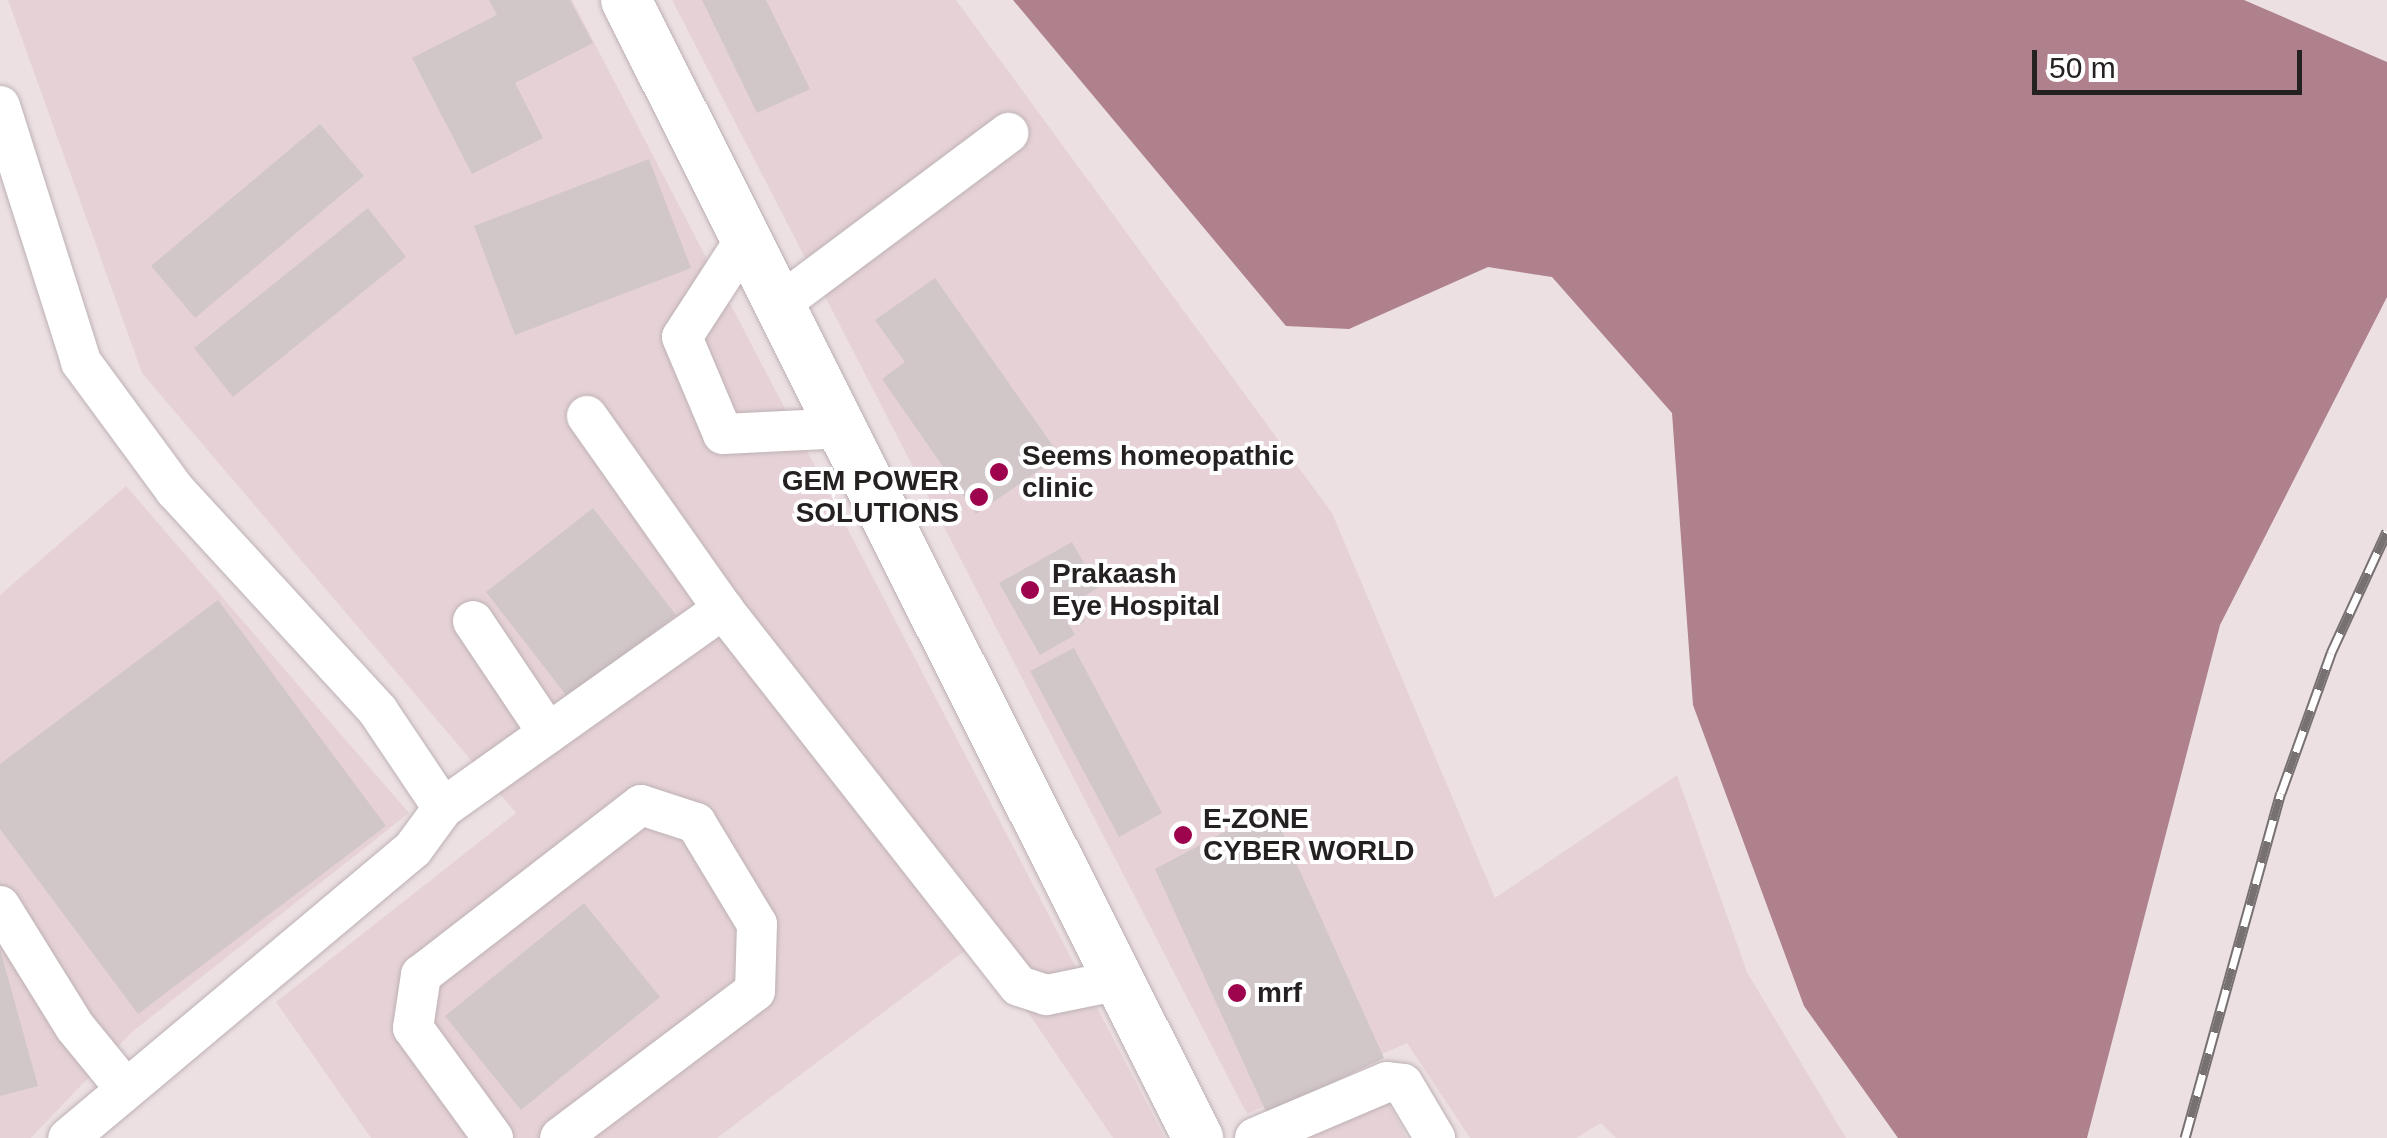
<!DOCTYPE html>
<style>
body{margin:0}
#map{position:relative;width:2387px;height:1138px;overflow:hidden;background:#ece0e3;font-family:Helvetica,sans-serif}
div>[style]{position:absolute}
.built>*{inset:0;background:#e6d2d6}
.water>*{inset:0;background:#ae818c}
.building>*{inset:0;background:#d1c6c8}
.roads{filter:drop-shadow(0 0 2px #bdb1b4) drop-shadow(0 0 2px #bdb1b4)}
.minor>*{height:40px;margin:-20px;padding:0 20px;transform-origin:20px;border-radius:20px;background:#fff}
.major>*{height:50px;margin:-25px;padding:0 25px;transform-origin:25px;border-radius:25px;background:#fff}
.rail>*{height:11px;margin-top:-5.5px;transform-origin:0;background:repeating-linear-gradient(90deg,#fff 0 22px,#787172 0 44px);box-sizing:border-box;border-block:2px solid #787172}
.dots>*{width:28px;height:28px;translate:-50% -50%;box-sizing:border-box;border:5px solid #fff;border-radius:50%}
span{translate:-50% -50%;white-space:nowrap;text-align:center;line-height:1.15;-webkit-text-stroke:8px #fff;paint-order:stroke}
.poi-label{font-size:28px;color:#252121;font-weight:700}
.left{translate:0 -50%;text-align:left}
.right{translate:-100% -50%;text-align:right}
.scale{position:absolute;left:2032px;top:50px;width:270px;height:45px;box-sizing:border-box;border:5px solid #252121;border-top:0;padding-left:12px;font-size:30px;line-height:35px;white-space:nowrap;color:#252121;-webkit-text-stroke:8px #fff;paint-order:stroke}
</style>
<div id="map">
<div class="built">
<div style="clip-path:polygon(8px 0,572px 0,1165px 1138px,1113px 1138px,979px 940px,717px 1138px,371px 1138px,276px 1002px,516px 813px,142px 373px)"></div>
<div style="clip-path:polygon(672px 0,956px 0,1332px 513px,1495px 898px,1677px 775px,1747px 972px,1846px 1138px,1616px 1138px,1601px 1123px,1576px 1138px,1470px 1138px,1407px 1043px,1247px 1114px)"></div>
<div style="clip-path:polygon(126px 486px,409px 813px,132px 1032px,31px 1138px,0 1138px,0 595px)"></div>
<div style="clip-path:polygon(1387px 1100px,1407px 1138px,1304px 1138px)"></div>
</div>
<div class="water">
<div style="clip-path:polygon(1013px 0,2244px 0,2387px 62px,2387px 297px,2220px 625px,2087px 1138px,1898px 1138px,1804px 1006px,1693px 705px,1672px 413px,1552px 277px,1488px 267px,1349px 329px,1286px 326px)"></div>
</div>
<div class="building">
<div style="clip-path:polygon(489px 0,570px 0,593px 43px,515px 83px,543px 138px,472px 174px,412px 58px,497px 15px)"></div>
<div style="clip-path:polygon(702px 0,766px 0,810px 89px,757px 113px)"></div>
<div style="clip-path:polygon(320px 124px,364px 176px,195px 318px,151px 266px)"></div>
<div style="clip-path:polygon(649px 159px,691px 268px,515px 335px,474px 226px)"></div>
<div style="clip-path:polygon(368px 208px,406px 257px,233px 397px,194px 348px)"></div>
<div style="clip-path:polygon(935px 278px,1060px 456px,976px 514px,882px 379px,905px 362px,875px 320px)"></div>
<div style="clip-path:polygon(593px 508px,676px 615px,569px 699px,486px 592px)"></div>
<div style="clip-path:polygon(1072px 542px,1098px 588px,1074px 602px,1085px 621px,1078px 626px,1063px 599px,1057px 603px,1075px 635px,1040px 655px,999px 583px)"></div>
<div style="clip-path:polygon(218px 600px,386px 826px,138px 1014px,0 829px,0 764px)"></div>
<div style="clip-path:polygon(1074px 648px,1162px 813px,1119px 837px,1030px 671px)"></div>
<div style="clip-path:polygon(1271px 807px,1384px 1058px,1267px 1114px,1155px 869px)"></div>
<div style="clip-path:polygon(584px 903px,660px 997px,521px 1110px,445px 1016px)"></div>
<div style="clip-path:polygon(0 949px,38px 1086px,0 1096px)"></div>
</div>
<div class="roads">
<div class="minor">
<div style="left:0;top:106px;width:269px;rotate:72.4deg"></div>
<div style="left:81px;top:362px;width:159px;rotate:53.7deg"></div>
<div style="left:175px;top:490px;width:300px;rotate:47.4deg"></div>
<div style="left:378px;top:711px;width:117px;rotate:56.2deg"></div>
<div style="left:443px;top:808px;width:51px;rotate:126.2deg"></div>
<div style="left:413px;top:849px;width:450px;rotate:140deg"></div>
<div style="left:747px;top:237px;width:119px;rotate:123deg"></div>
<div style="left:682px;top:337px;width:105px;rotate:67.1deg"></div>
<div style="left:723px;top:434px;width:123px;rotate:-2.8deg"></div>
<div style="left:781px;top:303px;width:284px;rotate:-36.8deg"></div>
<div style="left:587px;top:416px;width:236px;rotate:54.8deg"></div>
<div style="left:723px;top:609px;width:479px;rotate:51.9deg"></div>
<div style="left:1019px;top:986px;width:29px;rotate:18deg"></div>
<div style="left:1047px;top:995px;width:75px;rotate:-11.6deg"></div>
<div style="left:473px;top:621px;width:135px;rotate:56.2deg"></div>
<div style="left:443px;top:808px;width:344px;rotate:-35.4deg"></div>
<div style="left:0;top:906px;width:142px;rotate:58.2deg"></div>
<div style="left:75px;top:1027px;width:79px;rotate:50.7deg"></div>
<div style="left:493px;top:1138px;width:136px;rotate:-126deg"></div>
<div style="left:413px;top:1028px;width:54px;rotate:-81.4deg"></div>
<div style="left:421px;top:975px;width:278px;rotate:-37.7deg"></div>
<div style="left:641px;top:805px;width:58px;rotate:18.1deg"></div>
<div style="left:696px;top:823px;width:118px;rotate:58.9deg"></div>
<div style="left:757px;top:924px;width:67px;rotate:91.7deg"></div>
<div style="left:755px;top:991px;width:244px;rotate:143deg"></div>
<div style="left:1255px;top:1138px;width:143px;rotate:-23deg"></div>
<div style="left:1387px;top:1082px;width:16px;rotate:7deg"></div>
<div style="left:1403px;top:1084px;width:63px;rotate:59.3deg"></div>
</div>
<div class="major">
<div style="left:626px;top:0;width:1274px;rotate:63.31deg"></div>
</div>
</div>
<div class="rail">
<div style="left:2185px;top:1138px;width:358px;rotate:-74.5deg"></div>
<div style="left:2281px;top:793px;width:149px;rotate:-70.3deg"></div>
<div style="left:2331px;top:653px;width:134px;rotate:-65.3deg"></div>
</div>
<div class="dots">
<div style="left:999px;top:472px;background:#9e044d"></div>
<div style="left:979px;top:497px;background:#9e044d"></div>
<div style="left:1030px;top:590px;background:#9e044d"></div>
<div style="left:1183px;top:835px;background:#9e044d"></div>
<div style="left:1237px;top:993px;background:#9e044d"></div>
</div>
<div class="poi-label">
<span class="left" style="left:1022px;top:472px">Seems homeopathic<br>clinic</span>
<span class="right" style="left:959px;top:497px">GEM POWER<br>SOLUTIONS</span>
<span class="left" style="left:1052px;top:590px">Prakaash<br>Eye Hospital</span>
<span class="left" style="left:1203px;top:835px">E-ZONE<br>CYBER WORLD</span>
<span class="left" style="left:1257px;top:993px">mrf</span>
</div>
<div class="scale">50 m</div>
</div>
